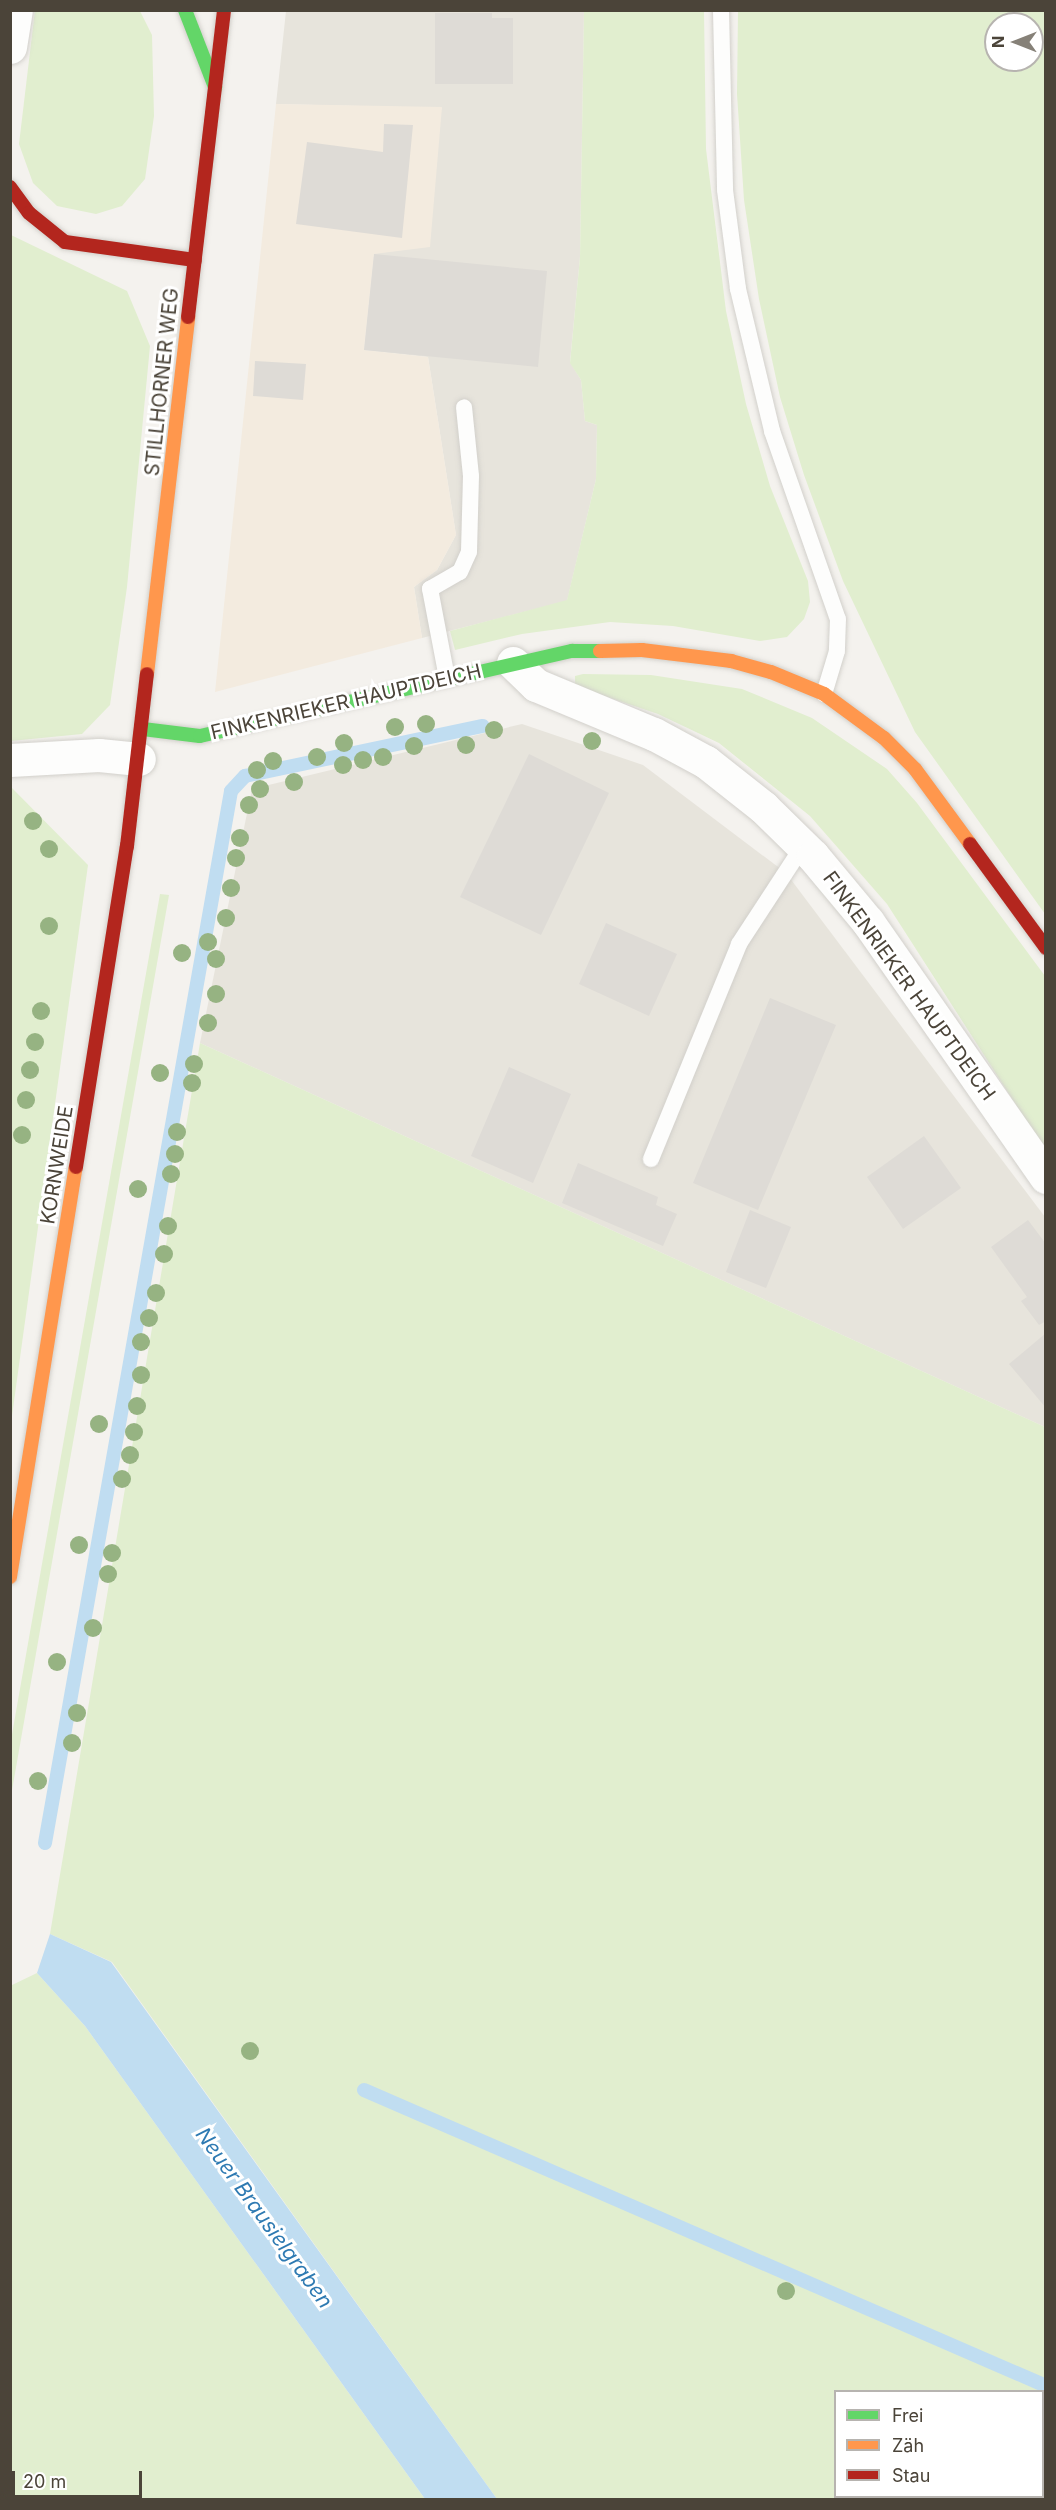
<!DOCTYPE html>
<meta charset="utf-8">
<style>
body{margin:0}
#map{position:relative;width:1056px;height:2510px;overflow:hidden;background:#f4f2ee;font-family:Inter,sans-serif}
div>[style]{position:absolute}
.residential>*{inset:0;background:#e7e4dc}
.commercial>*{inset:0;background:#f3ebdf}
.green>*{inset:0;background:#e1eecf}
.water>*{inset:0;background:#c0ddf1}
.stream>*{height:14px;margin:-7px;padding:0 7px;transform-origin:7px;border-radius:7px;background:#c0ddf1}
.building>*{inset:0;background:#dedbd6}
.roads{filter:drop-shadow(0 0 2px #d2d0cb) drop-shadow(0 0 2px #d2d0cb)}
.lane>*{height:16px;margin:-8px;padding:0 8px;transform-origin:8px;border-radius:8px;background:#fdfdfc}
.street>*{height:33px;margin:-16.5px;padding:0 16.5px;transform-origin:16.5px;border-radius:16.5px;background:#fdfdfc}
.fast>*{height:14px;margin:-7px;padding:0 7px;transform-origin:7px;border-radius:7px;background:#63d668}
.slow>*{height:14px;margin:-7px;padding:0 7px;transform-origin:7px;border-radius:7px;background:#ff974d}
.jam>*{height:14px;margin:-7px;padding:0 7px;transform-origin:7px;border-radius:7px;background:#b3261e}
.trees>*{width:18px;height:18px;margin:-9px;border-radius:50%;background:#96b382}
span{translate:-50% -50%;white-space:nowrap;text-align:center;line-height:1.15;-webkit-text-stroke:6px #fff;paint-order:stroke}
.street-label{font-size:20px;color:#4b4439}
.water-label{font-size:21px;color:#2e7ab2;font-style:italic}
.frame{position:absolute;inset:0;border:12px solid #4b4439;pointer-events:none}
.legend{position:absolute;left:834px;top:2390px;width:210px;height:108px;box-sizing:border-box;background:#fff;border:2px solid #b7b4b0;margin:0;padding:8px 10px;list-style:none;font-size:18px;color:#4b4439}
.legend li{display:flex;align-items:center;gap:12px;height:30px}
.legend b{width:30px;border:2px solid #b7b4b0}
.north{position:absolute;left:984px;top:12px;width:60px;height:60px;box-sizing:border-box;background:#fff;border:2px solid #b7b4b0;border-radius:50%;rotate:270deg;font-size:16px;font-weight:700;line-height:24px;text-align:center;color:#4b4439}
.north::after{content:'';display:block;margin:auto;width:21px;height:27px;background:#868178;clip-path:polygon(50% 0,100% 100%,50% 72%,0 100%)}
.scale{position:absolute;left:12px;top:2471px;width:130px;height:27px;box-sizing:border-box;border:3px solid #4b4439;border-top:0;padding-left:8px;font-size:18px;line-height:21px;white-space:nowrap;color:#4b4439;-webkit-text-stroke:4px #fff;paint-order:stroke}
</style>
<div id="map">
<div class="residential">
<div style="clip-path:polygon(286px 11px,584px 11px,580px 257px,570px 362px,581px 380px,585px 421px,597px 425px,596px 479px,567px 601px,422px 638px,414px 587px,437px 570px,456px 535px,428px 357px,364px 350px,374px 254px,442px 108px,276px 104px)"></div>
<div style="clip-path:polygon(522px 724px,643px 765px,786px 873px,1045px 1217px,1045px 1427px,200px 1043px,252px 789px)"></div>
</div>
<div class="commercial">
<div style="clip-path:polygon(276px 104px,442px 107px,430px 247px,374px 254px,364px 350px,428px 357px,456px 535px,437px 570px,414px 587px,422px 638px,215px 692px)"></div>
</div>
<div class="green">
<div style="clip-path:polygon(35px 10px,140px 11px,152px 35px,154px 116px,145px 179px,122px 206px,96px 214px,57px 206px,33px 183px,19px 144px)"></div>
<div style="clip-path:polygon(584px 11px,704px 11px,706px 149px,726px 311px,746px 404px,770px 486px,808px 581px,810px 602px,804px 619px,787px 637px,760px 641px,673px 626px,610px 622px,522px 634px,455px 650px,450px 631px,567px 600px,596px 479px,597px 425px,585px 421px,581px 380px,570px 363px,580px 257px)"></div>
<div style="clip-path:polygon(evenodd,738px 11px,1045px 11px,1045px 914px,915px 732px,843px 581px,804px 475px,780px 397px,759px 299px,744px 200px,737px 94px,738px 11px,996px 24px,1032px 24px,1032px 60px,996px 60px,996px 24px)"></div>
<div style="clip-path:polygon(11px 235px,127px 291px,150px 346px,127px 587px,110px 705px,82px 734px,11px 741px)"></div>
<div style="clip-path:polygon(583px 674px,651px 675px,742px 689px,812px 718px,887px 769px,917px 803px,1045px 976px,1045px 1150px,887px 904px,810px 816px,719px 743px,658px 714px,584px 689px,575px 684px,575px 676px)"></div>
<div style="clip-path:polygon(11px 787px,88px 865px,11px 1423px)"></div>
<div style="clip-path:polygon(160px 894px,169px 895px,11px 1796px,11px 1740px)"></div>
<div style="clip-path:polygon(evenodd,200px 1043px,1045px 1427px,1045px 2499px,497px 2499px,112px 1962px,50px 1934px,200px 1043px,836px 2392px,1042px 2392px,1042px 2496px,836px 2496px,836px 2392px)"></div>
<div style="clip-path:polygon(37px 1973px,85px 2026px,425px 2499px,11px 2499px,10px 1986px)"></div>
</div>
<div class="water">
<div style="clip-path:polygon(50px 1934px,111px 1962px,497px 2499px,425px 2499px,85px 2026px,37px 1973px)"></div>
</div>
<div class="stream">
<div style="left:45px;top:1843px;width:1068px;rotate:-79.97deg"></div>
<div style="left:231px;top:791px;width:21px;rotate:-47deg"></div>
<div style="left:245px;top:776px;width:243px;rotate:-11.9deg"></div>
<div style="left:364px;top:2090px;width:743px;rotate:23.46deg"></div>
</div>
<div class="building">
<div style="clip-path:polygon(435px 13px,492px 13px,492px 18px,513px 18px,513px 84px,435px 84px)"></div>
<div style="clip-path:polygon(384px 124px,413px 125px,402px 238px,296px 224px,307px 142px,383px 152px)"></div>
<div style="clip-path:polygon(374px 254px,547px 271px,538px 367px,364px 350px)"></div>
<div style="clip-path:polygon(255px 361px,306px 364px,303px 400px,253px 396px)"></div>
<div style="clip-path:polygon(529px 754px,609px 793px,541px 935px,460px 897px)"></div>
<div style="clip-path:polygon(606px 923px,677px 954px,649px 1016px,579px 984px)"></div>
<div style="clip-path:polygon(770px 998px,836px 1025px,758px 1210px,693px 1183px)"></div>
<div style="clip-path:polygon(509px 1067px,571px 1094px,533px 1183px,471px 1156px)"></div>
<div style="clip-path:polygon(924px 1136px,961px 1188px,903px 1229px,867px 1177px)"></div>
<div style="clip-path:polygon(578px 1163px,658px 1197px,656px 1205px,677px 1214px,663px 1246px,562px 1203px)"></div>
<div style="clip-path:polygon(750px 1210px,791px 1227px,766px 1288px,726px 1272px)"></div>
<div style="clip-path:polygon(1028px 1220px,1046px 1244px,1046px 1321px,1039px 1325px,1021px 1301px,1027px 1297px,991px 1247px)"></div>
<div style="clip-path:polygon(1046px 1333px,1046px 1408px,1009px 1364px)"></div>
</div>
<div class="roads">
<div class="lane">
<div style="left:721px;top:10px;width:180px;rotate:88.7deg"></div>
<div style="left:725px;top:190px;width:100px;rotate:82.5deg"></div>
<div style="left:738px;top:289px;width:146px;rotate:76.5deg"></div>
<div style="left:772px;top:431px;width:199px;rotate:70.7deg"></div>
<div style="left:838px;top:619px;width:32px;rotate:92deg"></div>
<div style="left:837px;top:651px;width:45px;rotate:106.8deg"></div>
<div style="left:447px;top:678px;width:91px;rotate:-100.8deg"></div>
<div style="left:430px;top:589px;width:34px;rotate:-30deg"></div>
<div style="left:460px;top:572px;width:22px;rotate:-66deg"></div>
<div style="left:469px;top:552px;width:76px;rotate:-88.5deg"></div>
<div style="left:471px;top:476px;width:69px;rotate:-95.8deg"></div>
<div style="left:651px;top:1159px;width:232px;rotate:-67.7deg"></div>
<div style="left:739px;top:944px;width:117px;rotate:-56.9deg"></div>
</div>
<div class="street">
<div style="left:10px;top:47px;width:37px;rotate:-81deg"></div>
<div style="left:513px;top:663px;width:32px;rotate:44deg"></div>
<div style="left:536px;top:685px;width:128px;rotate:22.6deg"></div>
<div style="left:654px;top:734px;width:59px;rotate:28.3deg"></div>
<div style="left:706px;top:762px;width:73px;rotate:38.3deg"></div>
<div style="left:763px;top:807px;width:70px;rotate:44.4deg"></div>
<div style="left:813px;top:856px;width:86px;rotate:50.2deg"></div>
<div style="left:868px;top:922px;width:311px;rotate:55.1deg"></div>
<div style="left:10px;top:760px;width:89px;rotate:-3.2deg"></div>
<div style="left:99px;top:755px;width:40px;rotate:5.7deg"></div>
</div>
<div class="fast">
<div style="left:185px;top:10px;width:83px;rotate:68.7deg"></div>
<div style="left:143px;top:729px;width:57px;rotate:7deg"></div>
<div style="left:200px;top:736px;width:382px;rotate:-12.9deg"></div>
<div style="left:572px;top:651px;width:28px"></div>
</div>
<div class="slow">
<div style="left:600px;top:651px;width:42px;rotate:-1.4deg"></div>
<div style="left:642px;top:650px;width:90px;rotate:7deg"></div>
<div style="left:731px;top:661px;width:41px;rotate:15.4deg"></div>
<div style="left:771px;top:672px;width:57px;rotate:22.5deg"></div>
<div style="left:824px;top:694px;width:74px;rotate:36.3deg"></div>
<div style="left:884px;top:738px;width:44px;rotate:45deg"></div>
<div style="left:915px;top:769px;width:93px;rotate:53.7deg"></div>
<div style="left:147px;top:674px;width:359px;rotate:-83.4deg"></div>
<div style="left:10px;top:1577px;width:415px;rotate:-80.9deg"></div>
</div>
<div class="jam">
<div style="left:10px;top:187px;width:32px;rotate:54deg"></div>
<div style="left:29px;top:213px;width:46px;rotate:38.9deg"></div>
<div style="left:65px;top:242px;width:131px;rotate:7.9deg"></div>
<div style="left:188px;top:317px;width:309px;rotate:-83.3deg"></div>
<div style="left:970px;top:844px;width:129px;rotate:53.8deg"></div>
<div style="left:76px;top:1167px;width:325px;rotate:-81deg"></div>
<div style="left:127px;top:846px;width:173px;rotate:-83.4deg"></div>
</div>
</div>
<div class="trees">
<div style="left:426px;top:724px"></div>
<div style="left:395px;top:727px"></div>
<div style="left:494px;top:730px"></div>
<div style="left:592px;top:741px"></div>
<div style="left:344px;top:743px"></div>
<div style="left:466px;top:745px"></div>
<div style="left:414px;top:746px"></div>
<div style="left:317px;top:757px"></div>
<div style="left:383px;top:757px"></div>
<div style="left:363px;top:760px"></div>
<div style="left:273px;top:761px"></div>
<div style="left:343px;top:765px"></div>
<div style="left:257px;top:770px"></div>
<div style="left:294px;top:782px"></div>
<div style="left:260px;top:789px"></div>
<div style="left:249px;top:805px"></div>
<div style="left:33px;top:821px"></div>
<div style="left:240px;top:838px"></div>
<div style="left:49px;top:849px"></div>
<div style="left:236px;top:858px"></div>
<div style="left:231px;top:888px"></div>
<div style="left:226px;top:918px"></div>
<div style="left:49px;top:926px"></div>
<div style="left:208px;top:942px"></div>
<div style="left:182px;top:953px"></div>
<div style="left:216px;top:959px"></div>
<div style="left:216px;top:994px"></div>
<div style="left:41px;top:1011px"></div>
<div style="left:208px;top:1023px"></div>
<div style="left:35px;top:1042px"></div>
<div style="left:194px;top:1064px"></div>
<div style="left:30px;top:1070px"></div>
<div style="left:160px;top:1073px"></div>
<div style="left:192px;top:1083px"></div>
<div style="left:26px;top:1100px"></div>
<div style="left:177px;top:1132px"></div>
<div style="left:22px;top:1135px"></div>
<div style="left:175px;top:1154px"></div>
<div style="left:171px;top:1174px"></div>
<div style="left:138px;top:1189px"></div>
<div style="left:168px;top:1226px"></div>
<div style="left:164px;top:1254px"></div>
<div style="left:156px;top:1293px"></div>
<div style="left:149px;top:1318px"></div>
<div style="left:141px;top:1342px"></div>
<div style="left:141px;top:1375px"></div>
<div style="left:137px;top:1406px"></div>
<div style="left:99px;top:1424px"></div>
<div style="left:134px;top:1432px"></div>
<div style="left:130px;top:1455px"></div>
<div style="left:122px;top:1479px"></div>
<div style="left:79px;top:1545px"></div>
<div style="left:112px;top:1553px"></div>
<div style="left:108px;top:1574px"></div>
<div style="left:93px;top:1628px"></div>
<div style="left:57px;top:1662px"></div>
<div style="left:77px;top:1713px"></div>
<div style="left:72px;top:1743px"></div>
<div style="left:38px;top:1781px"></div>
<div style="left:250px;top:2051px"></div>
<div style="left:786px;top:2291px"></div>
</div>
<div class="street-label">
<span style="left:162px;top:382px;rotate:-84deg">STILLHORNER WEG</span>
<span style="left:346px;top:702px;rotate:-13deg">FINKENRIEKER HAUPTDEICH</span>
<span style="left:909px;top:986px;rotate:54deg">FINKENRIEKER HAUPTDEICH</span>
<span style="left:57px;top:1165px;rotate:-81deg">KORNWEIDE</span>
</div>
<div class="water-label">
<span style="left:264px;top:2218px;rotate:54deg">Neuer Brausielgraben</span>
</div>
<div class="frame"></div>
<ul class="legend">
<li><b style="height:8px;background:#63d668"></b>Frei</li>
<li><b style="height:8px;background:#ff974d"></b>Zäh</li>
<li><b style="height:8px;background:#b3261e"></b>Stau</li>
</ul>
<div class="north">N</div>
<div class="scale">20 m</div>
</div>
